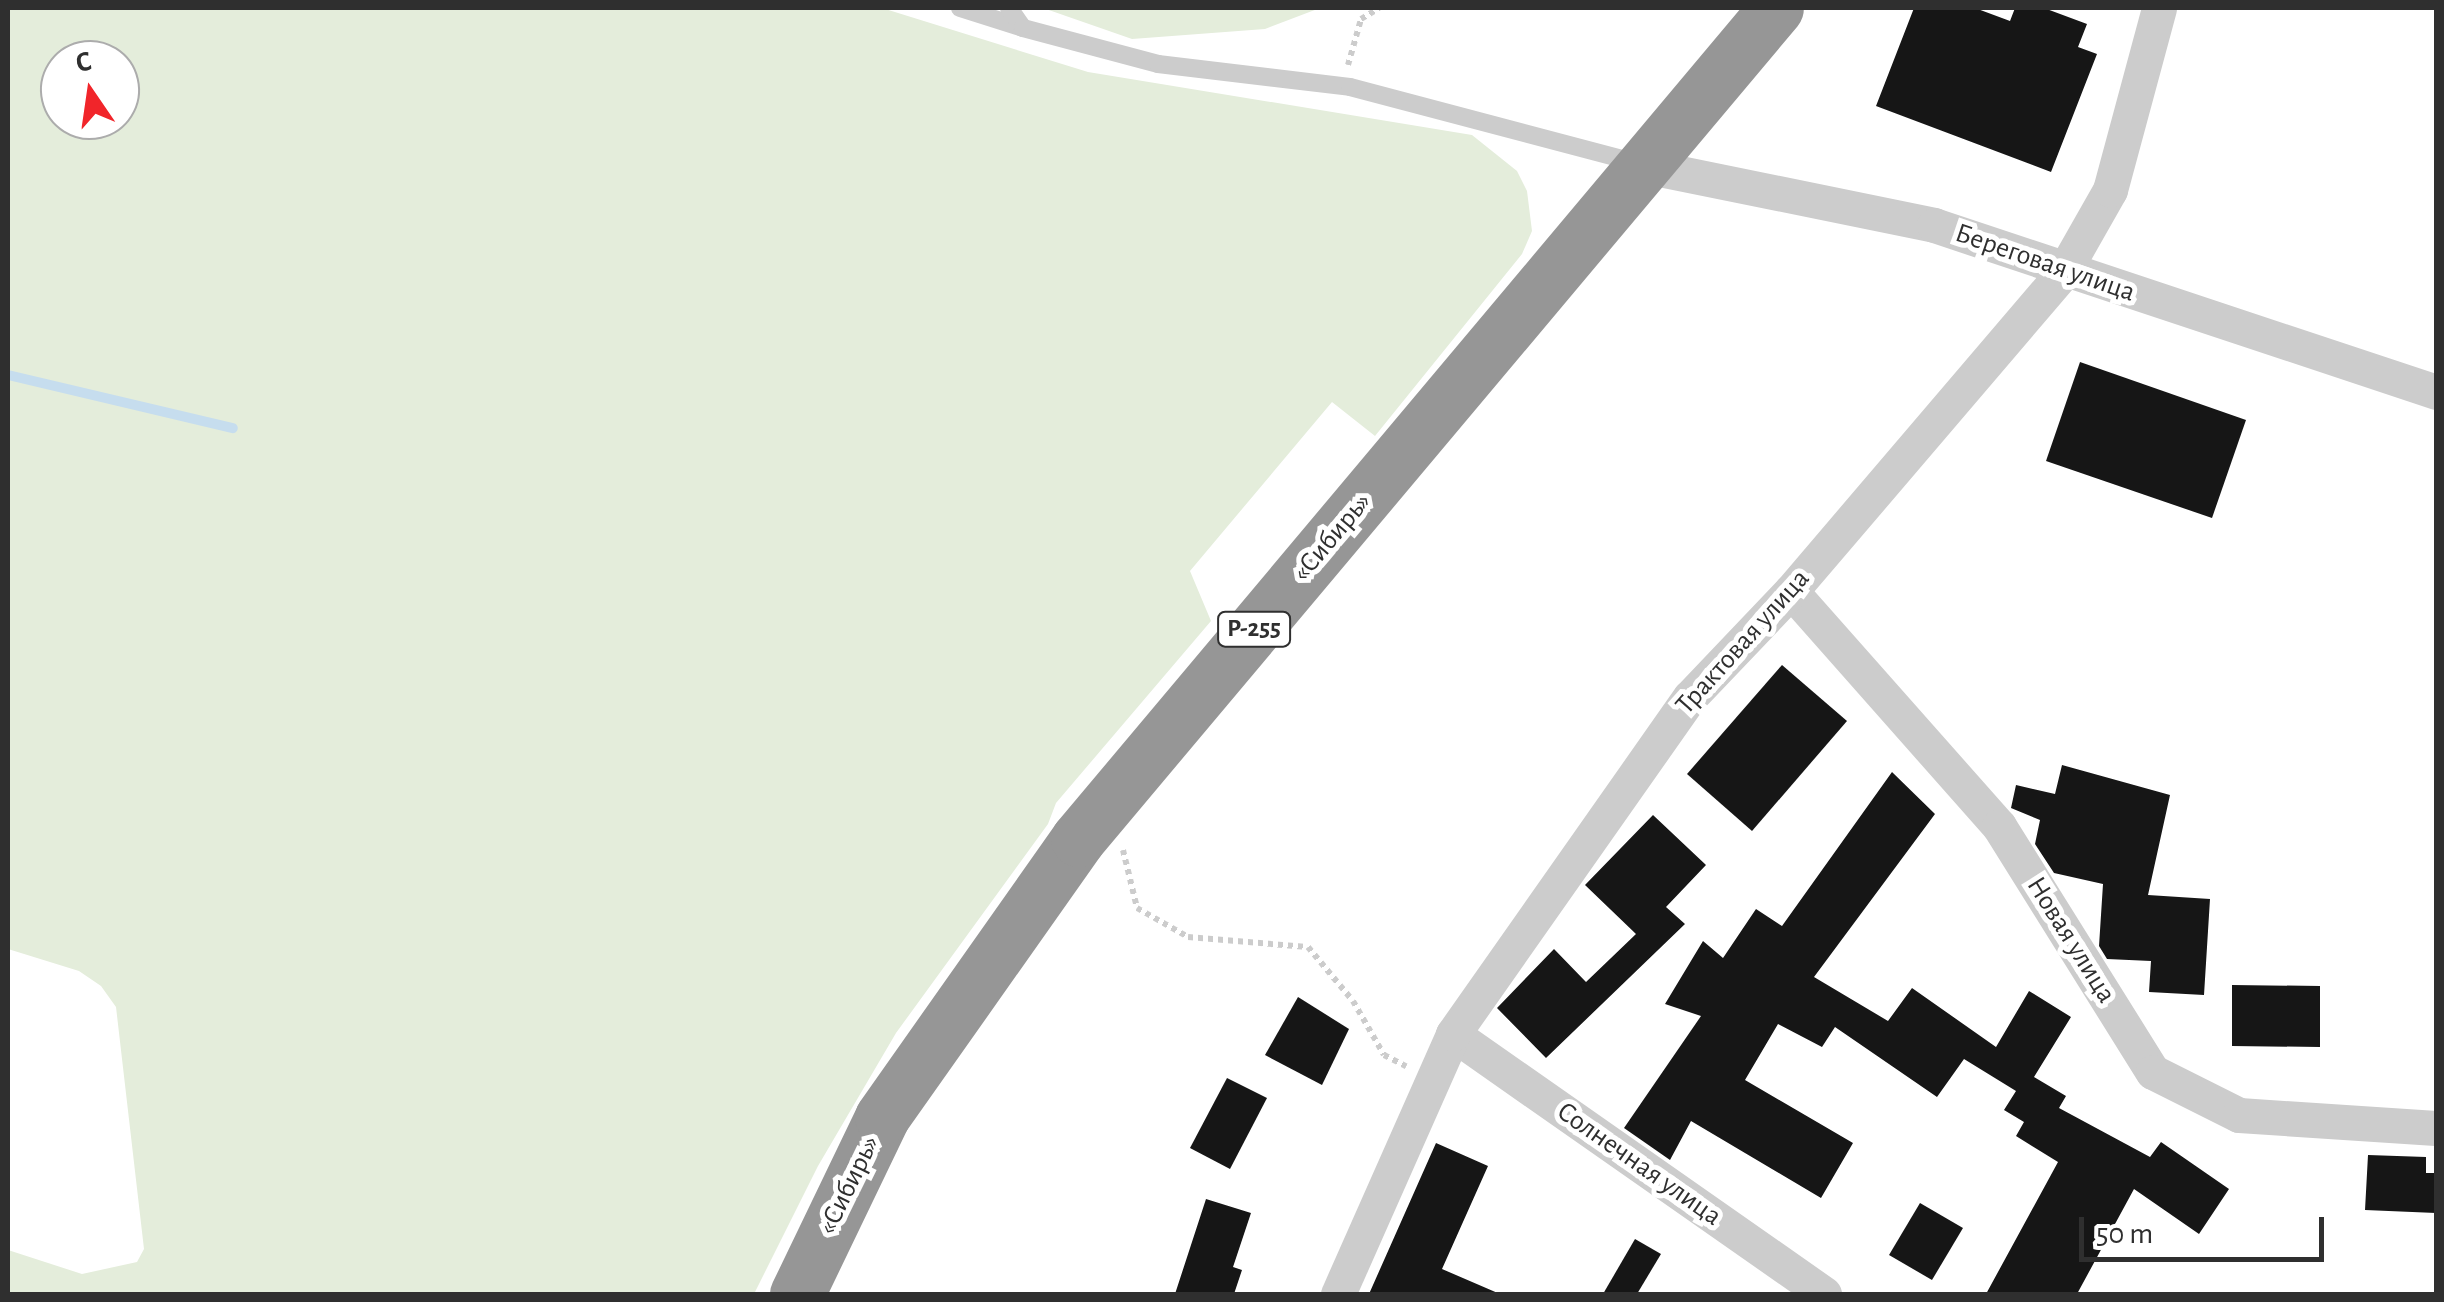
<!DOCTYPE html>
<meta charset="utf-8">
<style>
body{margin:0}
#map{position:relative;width:2444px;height:1302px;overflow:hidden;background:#fff;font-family:"Alegreya Sans",sans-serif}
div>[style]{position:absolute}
.green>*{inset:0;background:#e4eddb}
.stream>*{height:10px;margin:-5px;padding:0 5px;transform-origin:5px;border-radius:5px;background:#c6ddee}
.building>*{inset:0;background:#161616}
.path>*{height:6px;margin-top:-3px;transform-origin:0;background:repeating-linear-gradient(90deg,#ccc 0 5px,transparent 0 10px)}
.lane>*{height:18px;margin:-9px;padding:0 9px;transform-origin:9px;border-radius:9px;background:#ccc}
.street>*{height:35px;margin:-17.5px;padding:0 17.5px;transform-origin:17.5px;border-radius:17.5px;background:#ccc}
.highway>*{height:55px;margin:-27.5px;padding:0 27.5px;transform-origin:27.5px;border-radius:27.5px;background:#969696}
span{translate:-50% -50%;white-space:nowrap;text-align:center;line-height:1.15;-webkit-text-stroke:10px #fff;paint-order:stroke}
.shield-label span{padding:2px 8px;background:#fff;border:2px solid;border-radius:8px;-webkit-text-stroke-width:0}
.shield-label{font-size:25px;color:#2f2f2f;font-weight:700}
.street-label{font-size:28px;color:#2f2f2f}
.frame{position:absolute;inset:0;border:10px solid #2f2f2f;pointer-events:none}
.north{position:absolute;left:40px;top:40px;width:100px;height:100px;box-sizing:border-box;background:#fff;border:2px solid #acacac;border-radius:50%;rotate:347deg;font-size:28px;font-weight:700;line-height:40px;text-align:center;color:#2f2f2f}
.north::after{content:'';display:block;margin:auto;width:35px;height:45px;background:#f1252a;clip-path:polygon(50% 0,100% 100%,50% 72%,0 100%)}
.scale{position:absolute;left:2079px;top:1217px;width:245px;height:45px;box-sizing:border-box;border:5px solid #2f2f2f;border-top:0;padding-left:12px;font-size:30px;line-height:35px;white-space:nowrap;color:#2f2f2f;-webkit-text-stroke:8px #fff;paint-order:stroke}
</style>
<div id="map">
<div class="green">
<div style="clip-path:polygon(evenodd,8px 8px,882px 8px,1088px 72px,1472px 135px,1517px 171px,1527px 191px,1532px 231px,1522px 254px,1375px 436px,1332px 402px,1190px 571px,1211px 621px,1056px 803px,1048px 824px,896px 1033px,818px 1166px,754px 1294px,8px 1294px,8px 1250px,82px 1274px,137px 1262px,144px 1249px,116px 1007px,101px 986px,79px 971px,8px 949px,8px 8px,120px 60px,120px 120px,60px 120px,60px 60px,120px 60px)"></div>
<div style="clip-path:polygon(1043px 8px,1320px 8px,1265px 29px,1132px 39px)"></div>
</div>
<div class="stream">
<div style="left:8px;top:375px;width:231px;rotate:13.3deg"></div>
</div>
<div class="building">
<div style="clip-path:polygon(1914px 8px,1975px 8px,2010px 21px,2015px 8px,2044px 8px,2087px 24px,2078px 47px,2097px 54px,2051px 172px,1876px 106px)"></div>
<div style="clip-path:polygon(2080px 362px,2246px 420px,2212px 518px,2046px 461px)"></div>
<div style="clip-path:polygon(1782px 665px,1847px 721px,1752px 831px,1687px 774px)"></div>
<div style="clip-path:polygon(2062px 765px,2170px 795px,2148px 895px,2210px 899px,2204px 995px,2149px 992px,2151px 961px,2107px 959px,2099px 946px,2103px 884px,2054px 873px,2035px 844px,2040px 820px,2011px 808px,2016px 785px,2055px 794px)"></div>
<div style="clip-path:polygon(1892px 772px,1935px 814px,1814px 977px,1888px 1021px,1912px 988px,1996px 1047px,2029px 991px,2071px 1017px,2034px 1077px,2066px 1096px,2059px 1108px,2150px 1157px,2161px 1142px,2229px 1189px,2199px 1234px,2134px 1189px,2077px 1294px,1986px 1294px,2058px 1162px,2016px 1136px,2024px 1122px,2004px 1110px,2016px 1091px,1964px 1059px,1937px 1097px,1835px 1027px,1822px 1047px,1778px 1024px,1745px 1080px,1853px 1143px,1821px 1198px,1691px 1121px,1670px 1160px,1624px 1128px,1701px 1016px,1665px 1004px,1703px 941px,1723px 958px,1756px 909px,1782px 926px)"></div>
<div style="clip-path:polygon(1653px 815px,1706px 865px,1666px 907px,1685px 924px,1546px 1058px,1497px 1008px,1554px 949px,1586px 982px,1636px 934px,1585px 885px)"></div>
<div style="clip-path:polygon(2232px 985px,2320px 986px,2320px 1047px,2232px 1046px)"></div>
<div style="clip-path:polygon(1298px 997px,1349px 1029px,1322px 1085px,1265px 1055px)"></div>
<div style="clip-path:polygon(1227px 1078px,1267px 1098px,1230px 1169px,1190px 1148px)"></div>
<div style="clip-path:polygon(1436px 1143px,1488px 1166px,1442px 1269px,1500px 1294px,1369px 1294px)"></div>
<div style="clip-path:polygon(2368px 1155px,2426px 1157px,2426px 1173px,2436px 1173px,2436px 1213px,2365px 1210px)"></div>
<div style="clip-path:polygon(1206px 1199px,1251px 1213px,1233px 1267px,1242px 1270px,1234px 1294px,1175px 1294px)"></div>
<div style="clip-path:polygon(1920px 1203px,1963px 1228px,1932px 1280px,1889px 1255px)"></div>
<div style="clip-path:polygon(1635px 1239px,1661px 1254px,1637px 1294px,1603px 1294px)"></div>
</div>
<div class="path">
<div style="left:1348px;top:65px;width:48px;rotate:-74.2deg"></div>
<div style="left:1361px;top:19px;width:21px;rotate:-31deg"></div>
<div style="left:1123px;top:850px;width:60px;rotate:76.4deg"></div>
<div style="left:1137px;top:908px;width:59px;rotate:29.6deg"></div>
<div style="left:1188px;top:937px;width:120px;rotate:4.8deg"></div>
<div style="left:1308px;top:947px;width:70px;rotate:50.2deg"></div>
<div style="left:1353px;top:1001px;width:62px;rotate:60.1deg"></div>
<div style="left:1384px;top:1055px;width:25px;rotate:27deg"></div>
</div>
<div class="lane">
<div style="left:960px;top:8px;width:66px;rotate:17.6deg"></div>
<div style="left:1009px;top:8px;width:24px;rotate:55deg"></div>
<div style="left:1023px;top:28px;width:140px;rotate:14.9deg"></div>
<div style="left:1158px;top:64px;width:193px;rotate:6.8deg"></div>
<div style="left:1350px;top:87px;width:297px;rotate:14.8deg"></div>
</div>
<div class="street">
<div style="left:1645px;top:166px;width:295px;rotate:11.5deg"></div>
<div style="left:1934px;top:225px;width:529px;rotate:18.4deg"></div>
<div style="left:1791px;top:591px;width:314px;rotate:48.5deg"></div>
<div style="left:1999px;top:826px;width:290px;rotate:58deg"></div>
<div style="left:2153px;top:1072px;width:96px;rotate:26.6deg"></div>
<div style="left:2239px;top:1115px;width:197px;rotate:3.8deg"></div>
<div style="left:1453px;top:1034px;width:453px;rotate:35deg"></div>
<div style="left:1338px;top:1294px;width:284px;rotate:-66.1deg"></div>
<div style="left:1453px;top:1034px;width:412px;rotate:-54.9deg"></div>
<div style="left:1690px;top:697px;width:146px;rotate:-46.4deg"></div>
<div style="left:1791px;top:591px;width:421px;rotate:-49.5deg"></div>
<div style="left:2064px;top:271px;width:93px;rotate:-60.4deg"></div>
<div style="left:2110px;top:190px;width:188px;rotate:-74.9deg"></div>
</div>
<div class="highway">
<div style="left:797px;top:1294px;width:196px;rotate:-64.3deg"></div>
<div style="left:882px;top:1117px;width:340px;rotate:-54.8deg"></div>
<div style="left:1078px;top:839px;width:1085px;rotate:-49.97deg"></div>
</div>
<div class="shield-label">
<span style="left:1254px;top:629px">Р-255</span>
</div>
<div class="street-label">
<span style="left:2045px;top:263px;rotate:19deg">Береговая улица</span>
<span style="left:1332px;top:537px;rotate:-50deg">«Сибирь»</span>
<span style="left:1743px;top:642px;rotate:-48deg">Трактовая улица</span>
<span style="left:2071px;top:940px;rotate:58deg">Новая улица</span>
<span style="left:1639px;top:1164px;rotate:35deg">Солнечная улица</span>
<span style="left:849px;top:1185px;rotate:-64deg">«Сибирь»</span>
</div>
<div class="frame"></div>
<div class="north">С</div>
<div class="scale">50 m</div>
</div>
